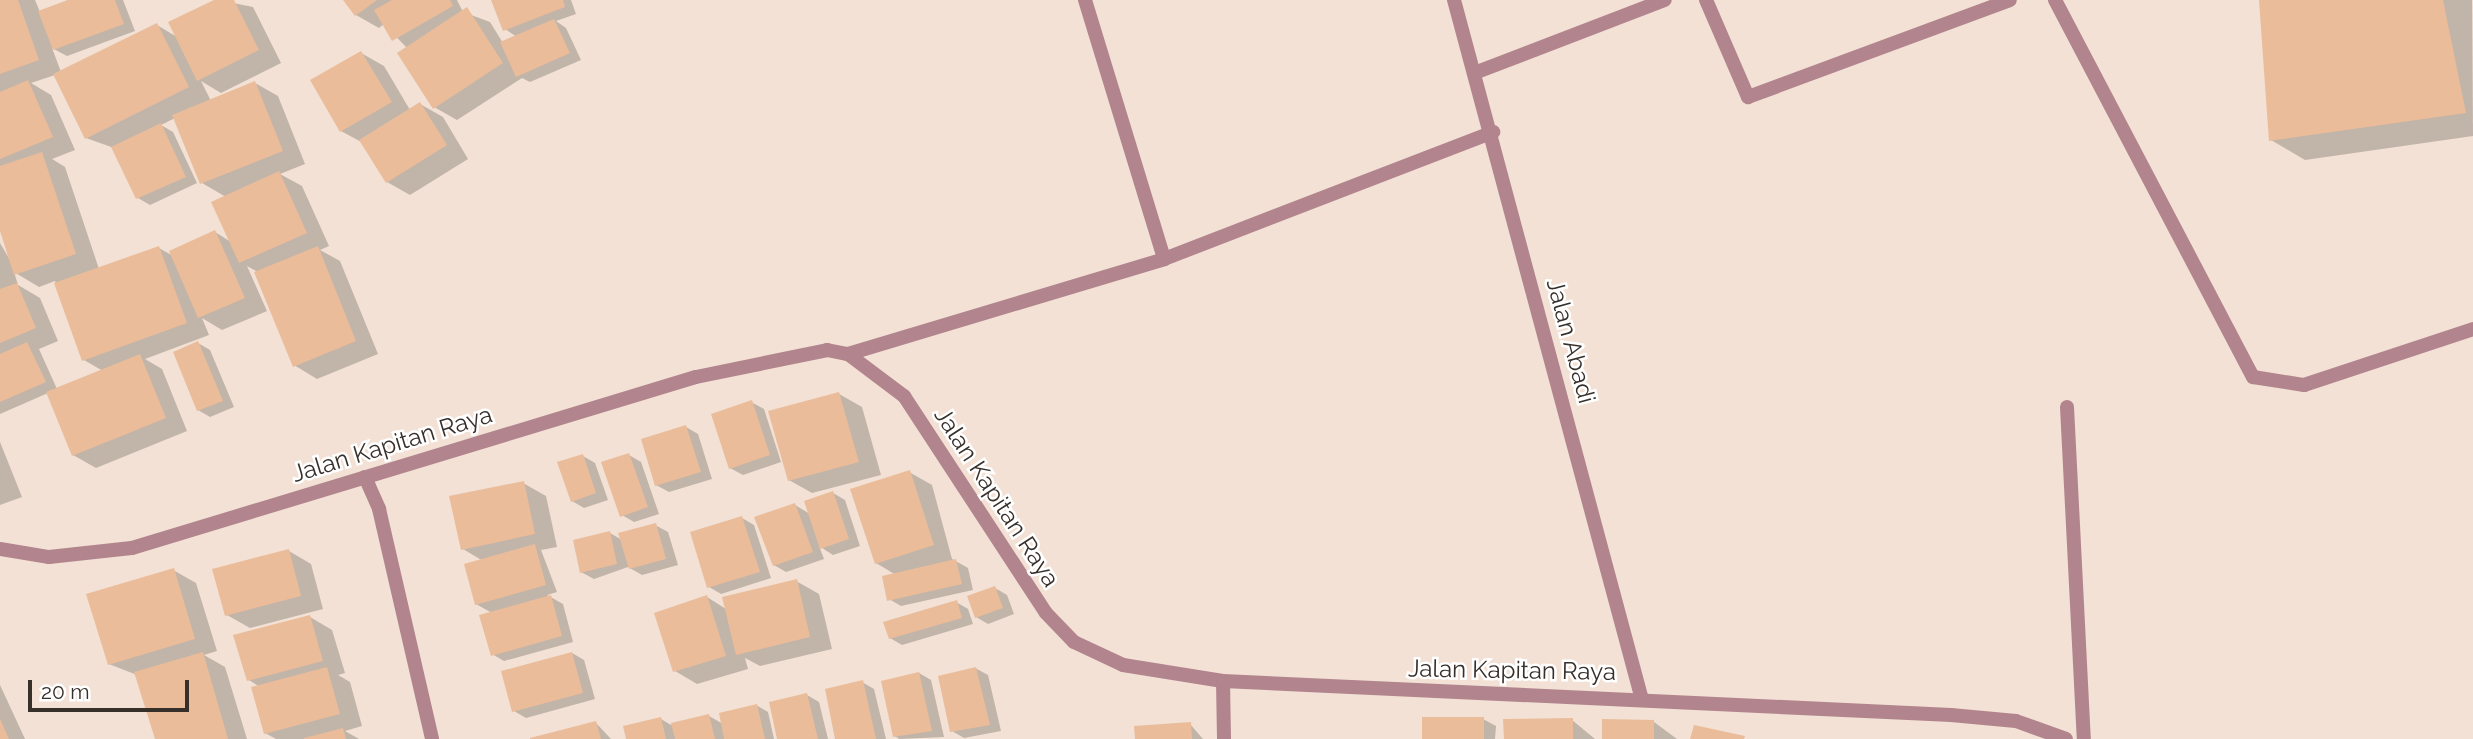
<!DOCTYPE html>
<style>
body{margin:0}
#map{position:relative;width:2473px;height:739px;overflow:hidden;background:#f2e1d4;font-family:Raleway,sans-serif}
div>[style]{position:absolute}
.shadow>*{inset:0;background:#0003}
.building>*{inset:0;background:#eabc9a}
.service>*{height:14px;margin:-7px;padding:0 7px;transform-origin:7px;border-radius:7px;background:#b2848e}
.minor>*{height:14px;margin:-7px;padding:0 7px;transform-origin:7px;border-radius:7px;background:#b2848e}
.tertiary>*{height:14px;margin:-7px;padding:0 7px;transform-origin:7px;border-radius:7px;background:#b2848e}
span{translate:-50% -50%;white-space:nowrap;text-align:center;line-height:1.15;-webkit-text-stroke:5px #fff;paint-order:stroke}
.street-label{font-size:24px;color:#362f2a}
.scale{position:absolute;left:28px;top:680px;width:161px;height:32px;box-sizing:border-box;border:4px solid #362f2a;border-top:0;padding-left:9px;font-size:21px;line-height:24px;white-space:nowrap;color:#362f2a;-webkit-text-stroke:5px #fff;paint-order:stroke}
</style>
<div id="map">
<div class="shadow">
<div style="clip-path:polygon(evenodd,0 0,35px 0,40px 12px,68px 0,123px 0,135px 31px,67px 56px,52px 48px,61px 72px,157px 25px,177px 37px,218px 0,253px 7px,281px 63px,221px 93px,201px 81px,211px 101px,255px 83px,278px 96px,305px 164px,280px 174px,302px 186px,329px 246px,320px 250px,340px 261px,378px 354px,317px 379px,294px 365px,258px 272px,247px 266px,267px 311px,222px 330px,202px 318px,209px 335px,145px 359px,162px 369px,187px 431px,96px 468px,73px 455px,48px 393px,0 414px,0 243px,13px 265px,0 225px,0 0,55px 75px,86px 138px,114px 148px,138px 198px,150px 205px,197px 183px,173px 132px,161px 125px,175px 118px,202px 183px,226px 197px,231px 242px,215px 232px,173px 256px,159px 248px,99px 269px,65px 167px,52px 159px,75px 150px,51px 95px,31px 83px,55px 75px,0 0,14px 272px,39px 287px,55px 281px,84px 360px,103px 371px,57px 389px,39px 349px,58px 341px,40px 298px,18px 285px,14px 272px)"></div>
<div style="clip-path:polygon(345px 0,457px 0,463px 12px,490px 22px,503px 43px,517px 37px,505px 29px,493px 0,571px 0,576px 14px,556px 21px,566px 28px,581px 60px,530px 82px,522px 78px,457px 120px,434px 107px,407px 48px,384px 24px,379px 28px,356px 15px)"></div>
<div style="clip-path:polygon(2261px 0,2472px 0,2473px 136px,2305px 160px,2271px 140px)"></div>
<div style="clip-path:polygon(361px 53px,384px 66px,410px 110px,420px 104px,443px 117px,468px 159px,410px 195px,387px 182px,363px 143px,341px 131px)"></div>
<div style="clip-path:polygon(198px 343px,210px 350px,234px 407px,210px 417px,198px 410px)"></div>
<div style="clip-path:polygon(839px 394px,862px 407px,881px 475px,812px 493px,789px 480px)"></div>
<div style="clip-path:polygon(751px 402px,764px 409px,781px 462px,743px 475px,730px 468px)"></div>
<div style="clip-path:polygon(686px 427px,698px 434px,712px 479px,669px 492px,656px 485px)"></div>
<div style="clip-path:polygon(0 442px,22px 497px,0 505px)"></div>
<div style="clip-path:polygon(629px 455px,641px 462px,659px 514px,634px 522px,622px 515px)"></div>
<div style="clip-path:polygon(583px 456px,595px 463px,608px 500px,584px 508px,572px 501px)"></div>
<div style="clip-path:polygon(909px 472px,932px 485px,952px 559px,968px 568px,973px 590px,901px 606px,889px 599px,896px 575px,876px 563px)"></div>
<div style="clip-path:polygon(523px 483px,546px 496px,557px 547px,541px 550px,557px 592px,547px 595px,563px 604px,573px 642px,504px 661px,492px 654px,492px 613px,476px 604px,483px 561px,463px 549px)"></div>
<div style="clip-path:polygon(833px 493px,845px 500px,860px 546px,833px 555px,819px 546px,824px 559px,786px 572px,774px 565px,795px 505px,810px 514px)"></div>
<div style="clip-path:polygon(742px 518px,754px 525px,771px 578px,721px 594px,709px 587px)"></div>
<div style="clip-path:polygon(655px 525px,668px 532px,678px 565px,642px 575px,628px 567px,594px 579px,581px 572px,610px 533px,622px 540px)"></div>
<div style="clip-path:polygon(289px 551px,311px 564px,323px 609px,250px 628px,227px 615px)"></div>
<div style="clip-path:polygon(173px 570px,196px 583px,217px 651px,204px 655px,225px 667px,247px 739px,156px 739px,137px 675px,109px 664px)"></div>
<div style="clip-path:polygon(796px 581px,819px 594px,832px 649px,760px 666px,745px 658px,748px 669px,697px 684px,675px 671px,707px 597px,726px 609px)"></div>
<div style="clip-path:polygon(995px 588px,1007px 595px,1014px 614px,988px 624px,976px 617px)"></div>
<div style="clip-path:polygon(956px 602px,968px 609px,973px 624px,902px 645px,890px 638px)"></div>
<div style="clip-path:polygon(310px 617px,332px 630px,345px 673px,338px 675px,350px 682px,362px 726px,345px 731px,359px 739px,276px 739px,265px 733px,260px 687px,249px 680px)"></div>
<div style="clip-path:polygon(572px 653px,584px 660px,595px 699px,526px 718px,514px 711px)"></div>
<div style="clip-path:polygon(975px 668px,988px 675px,1001px 731px,964px 738px,952px 731px)"></div>
<div style="clip-path:polygon(919px 673px,931px 680px,944px 737px,899px 739px,895px 736px)"></div>
<div style="clip-path:polygon(862px 682px,874px 689px,886px 739px,837px 739px)"></div>
<div style="clip-path:polygon(0 685px,25px 739px,0 739px)"></div>
<div style="clip-path:polygon(807px 695px,819px 702px,828px 739px,779px 739px)"></div>
<div style="clip-path:polygon(756px 705px,768px 712px,774px 739px,628px 739px,661px 719px,671px 725px,709px 716px,723px 724px)"></div>
<div style="clip-path:polygon(1483px 719px,1496px 726px,1495px 739px,1424px 739px)"></div>
<div style="clip-path:polygon(1572px 720px,1595px 739px,1505px 739px)"></div>
<div style="clip-path:polygon(1654px 722px,1677px 739px,1603px 739px)"></div>
<div style="clip-path:polygon(596px 723px,611px 739px,533px 739px)"></div>
<div style="clip-path:polygon(1190px 724px,1203px 739px,1137px 739px)"></div>
</div>
<div class="building">
<div style="clip-path:polygon(0 0,18px 0,39px 60px,0 74px)"></div>
<div style="clip-path:polygon(68px 0,115px 0,124px 24px,53px 50px,38px 11px)"></div>
<div style="clip-path:polygon(214px 0,234px 0,259px 50px,197px 81px,168px 22px)"></div>
<div style="clip-path:polygon(343px 0,377px 0,355px 16px)"></div>
<div style="clip-path:polygon(392px 0,450px 0,453px 6px,392px 41px,374px 10px)"></div>
<div style="clip-path:polygon(491px 0,563px 0,565px 7px,503px 31px)"></div>
<div style="clip-path:polygon(2259px 0,2443px 0,2466px 113px,2269px 141px)"></div>
<div style="clip-path:polygon(467px 7px,503px 63px,433px 109px,397px 53px)"></div>
<div style="clip-path:polygon(554px 19px,570px 53px,516px 77px,500px 42px)"></div>
<div style="clip-path:polygon(157px 23px,189px 87px,85px 139px,53px 74px)"></div>
<div style="clip-path:polygon(361px 51px,392px 102px,340px 132px,310px 80px)"></div>
<div style="clip-path:polygon(28px 80px,53px 137px,0 159px,0 92px)"></div>
<div style="clip-path:polygon(255px 81px,283px 151px,200px 184px,172px 115px)"></div>
<div style="clip-path:polygon(420px 102px,447px 145px,386px 183px,359px 140px)"></div>
<div style="clip-path:polygon(161px 123px,186px 177px,136px 199px,111px 147px)"></div>
<div style="clip-path:polygon(42px 152px,76px 254px,14px 275px,0 231px,0 166px)"></div>
<div style="clip-path:polygon(279px 171px,307px 233px,239px 263px,211px 202px)"></div>
<div style="clip-path:polygon(215px 230px,245px 298px,198px 318px,169px 251px)"></div>
<div style="clip-path:polygon(159px 246px,187px 323px,82px 361px,54px 283px)"></div>
<div style="clip-path:polygon(318px 246px,356px 341px,293px 367px,254px 272px)"></div>
<div style="clip-path:polygon(17px 283px,36px 328px,0 343px,0 289px)"></div>
<div style="clip-path:polygon(198px 341px,223px 401px,197px 411px,173px 352px)"></div>
<div style="clip-path:polygon(27px 342px,46px 382px,0 402px,0 354px)"></div>
<div style="clip-path:polygon(140px 354px,166px 418px,72px 456px,46px 392px)"></div>
<div style="clip-path:polygon(839px 392px,859px 462px,788px 481px,768px 411px)"></div>
<div style="clip-path:polygon(752px 400px,770px 455px,729px 469px,711px 414px)"></div>
<div style="clip-path:polygon(686px 425px,701px 472px,655px 486px,641px 439px)"></div>
<div style="clip-path:polygon(629px 453px,648px 507px,620px 517px,601px 462px)"></div>
<div style="clip-path:polygon(583px 454px,596px 493px,571px 502px,557px 462px)"></div>
<div style="clip-path:polygon(910px 470px,934px 545px,875px 564px,850px 489px)"></div>
<div style="clip-path:polygon(524px 481px,535px 534px,461px 550px,449px 496px)"></div>
<div style="clip-path:polygon(833px 491px,849px 539px,820px 549px,804px 501px)"></div>
<div style="clip-path:polygon(795px 503px,813px 552px,773px 566px,754px 517px)"></div>
<div style="clip-path:polygon(742px 516px,760px 572px,707px 588px,690px 532px)"></div>
<div style="clip-path:polygon(656px 523px,666px 559px,629px 569px,618px 533px)"></div>
<div style="clip-path:polygon(610px 531px,617px 564px,580px 573px,573px 540px)"></div>
<div style="clip-path:polygon(535px 544px,546px 585px,475px 605px,464px 564px)"></div>
<div style="clip-path:polygon(289px 549px,301px 596px,225px 616px,212px 569px)"></div>
<div style="clip-path:polygon(956px 559px,962px 584px,887px 601px,882px 576px)"></div>
<div style="clip-path:polygon(174px 568px,195px 639px,108px 665px,86px 594px)"></div>
<div style="clip-path:polygon(797px 579px,810px 637px,736px 655px,722px 597px)"></div>
<div style="clip-path:polygon(995px 586px,1003px 608px,975px 618px,967px 596px)"></div>
<div style="clip-path:polygon(551px 595px,562px 636px,491px 656px,479px 615px)"></div>
<div style="clip-path:polygon(707px 595px,726px 656px,673px 672px,654px 613px)"></div>
<div style="clip-path:polygon(957px 600px,962px 618px,889px 639px,883px 622px)"></div>
<div style="clip-path:polygon(310px 615px,323px 661px,247px 681px,233px 635px)"></div>
<div style="clip-path:polygon(203px 652px,228px 739px,155px 739px,134px 672px)"></div>
<div style="clip-path:polygon(572px 652px,583px 693px,512px 712px,501px 671px)"></div>
<div style="clip-path:polygon(327px 667px,340px 714px,264px 734px,251px 687px)"></div>
<div style="clip-path:polygon(976px 667px,990px 725px,950px 732px,938px 676px)"></div>
<div style="clip-path:polygon(919px 672px,932px 731px,893px 737px,881px 681px)"></div>
<div style="clip-path:polygon(863px 680px,876px 739px,835px 739px,825px 689px)"></div>
<div style="clip-path:polygon(807px 693px,818px 739px,777px 739px,769px 702px)"></div>
<div style="clip-path:polygon(757px 704px,765px 739px,724px 739px,719px 713px)"></div>
<div style="clip-path:polygon(709px 714px,715px 739px,675px 739px,671px 723px)"></div>
<div style="clip-path:polygon(661px 717px,666px 739px,626px 739px,623px 726px)"></div>
<div style="clip-path:polygon(1422px 717px,1484px 717px,1484px 739px,1422px 739px)"></div>
<div style="clip-path:polygon(1573px 718px,1573px 739px,1504px 739px,1503px 719px)"></div>
<div style="clip-path:polygon(0 719px,9px 739px,0 739px)"></div>
<div style="clip-path:polygon(1602px 719px,1654px 720px,1654px 739px,1602px 739px)"></div>
<div style="clip-path:polygon(596px 721px,601px 739px,530px 739px,530px 738px)"></div>
<div style="clip-path:polygon(1191px 722px,1192px 739px,1135px 739px,1134px 726px)"></div>
<div style="clip-path:polygon(1694px 725px,1745px 736px,1744px 739px,1690px 739px)"></div>
<div style="clip-path:polygon(343px 728px,346px 739px,304px 739px,304px 738px)"></div>
</div>
<div class="service">
<div style="left:2067px;top:407px;width:332px;rotate:87.1deg"></div>
</div>
<div class="minor">
<div style="left:1085px;top:0;width:271px;rotate:73deg"></div>
<div style="left:1164px;top:259px;width:353px;rotate:-21.1deg"></div>
<div style="left:1454px;top:0;width:721px;rotate:74.96deg"></div>
<div style="left:1706px;top:0;width:106px;rotate:66.6deg"></div>
<div style="left:1748px;top:97px;width:279px;rotate:-20.3deg"></div>
<div style="left:2055px;top:0;width:426px;rotate:62.3deg"></div>
<div style="left:2253px;top:377px;width:52px;rotate:8.9deg"></div>
<div style="left:2304px;top:385px;width:178px;rotate:-18.3deg"></div>
<div style="left:1477px;top:72px;width:201px;rotate:-21deg"></div>
<div style="left:848px;top:354px;width:330px;rotate:-16.7deg"></div>
<div style="left:365px;top:477px;width:35px;rotate:66deg"></div>
<div style="left:379px;top:509px;width:236px;rotate:77deg"></div>
<div style="left:1223px;top:681px;width:58px;rotate:89deg"></div>
</div>
<div class="tertiary">
<div style="left:0;top:549px;width:50px;rotate:9.3deg"></div>
<div style="left:49px;top:557px;width:83px;rotate:-6.2deg"></div>
<div style="left:132px;top:548px;width:589px;rotate:-16.87deg"></div>
<div style="left:696px;top:377px;width:134px;rotate:-11.6deg"></div>
<div style="left:827px;top:350px;width:21px;rotate:11deg"></div>
<div style="left:848px;top:354px;width:70px;rotate:36.9deg"></div>
<div style="left:904px;top:396px;width:259px;rotate:56.8deg"></div>
<div style="left:1046px;top:613px;width:40px;rotate:46deg"></div>
<div style="left:1074px;top:642px;width:54px;rotate:25.1deg"></div>
<div style="left:1123px;top:665px;width:101px;rotate:9.1deg"></div>
<div style="left:1223px;top:681px;width:729px;rotate:2.67deg"></div>
<div style="left:1951px;top:715px;width:65px;rotate:5.3deg"></div>
<div style="left:2016px;top:721px;width:53px;rotate:19.8deg"></div>
</div>
<div class="street-label">
<span style="left:1571px;top:341px;rotate:75deg">Jalan Abadi</span>
<span style="left:392px;top:444px;rotate:-17deg">Jalan Kapitan Raya</span>
<span style="left:997px;top:497px;rotate:57deg">Jalan Kapitan Raya</span>
<span style="left:1512px;top:670px;rotate:1deg">Jalan Kapitan Raya</span>
</div>
<div class="scale">20 m</div>
</div>
